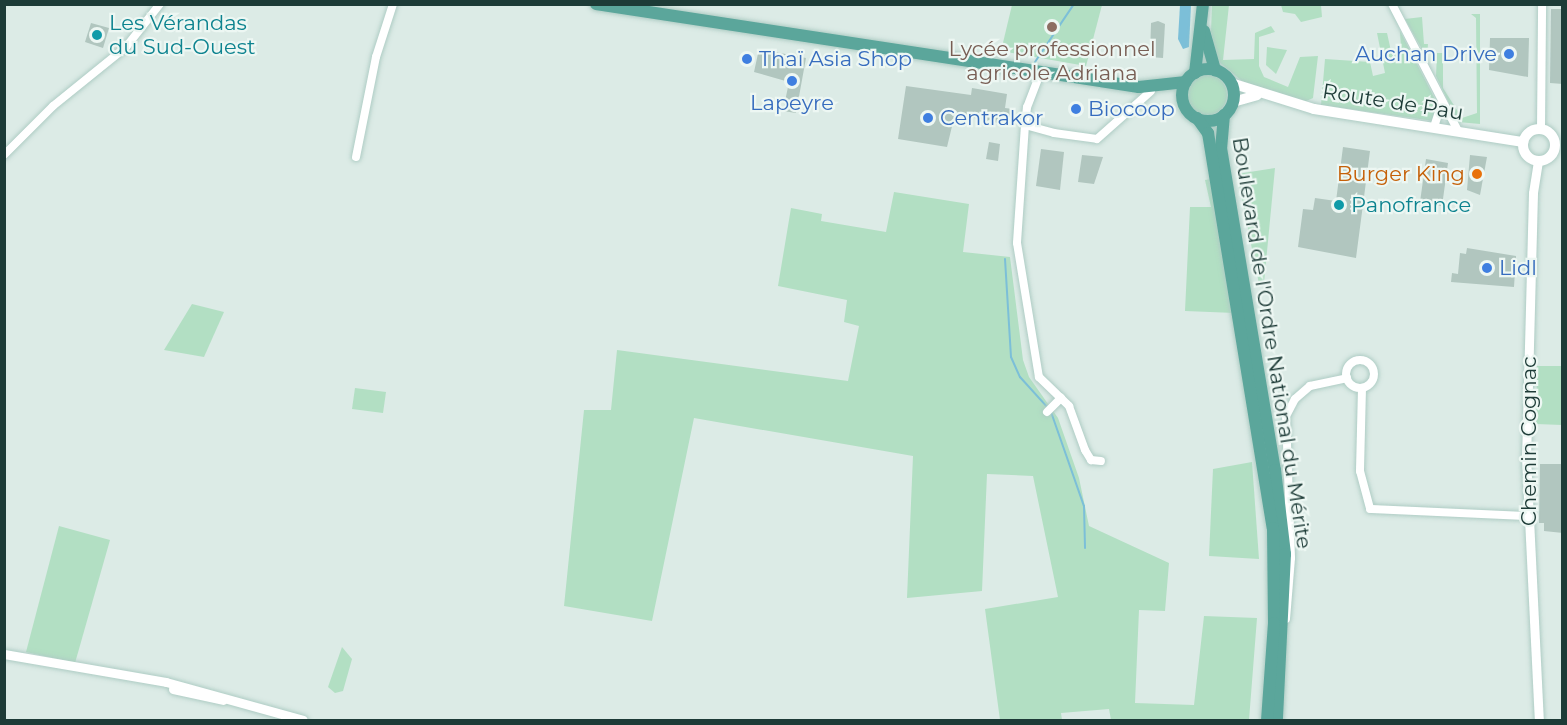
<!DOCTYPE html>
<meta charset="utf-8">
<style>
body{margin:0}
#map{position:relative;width:1567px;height:725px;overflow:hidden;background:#dcebe6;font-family:Montserrat,sans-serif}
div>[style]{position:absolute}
.green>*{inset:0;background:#b2dfc3}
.round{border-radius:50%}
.water>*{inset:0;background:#7cbfd8}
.stream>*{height:2px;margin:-1px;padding:0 1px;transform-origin:1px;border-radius:1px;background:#7cbfd8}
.building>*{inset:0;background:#b1c6bf}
.roads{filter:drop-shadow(0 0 2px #aeccc4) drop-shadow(0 0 2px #aeccc4)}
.minor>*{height:8px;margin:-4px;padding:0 4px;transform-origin:4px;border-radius:4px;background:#fff}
.minor>.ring{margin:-4px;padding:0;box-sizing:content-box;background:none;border:8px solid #fff;border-radius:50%}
.tertiary>*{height:9px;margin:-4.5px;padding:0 4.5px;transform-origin:4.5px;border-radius:4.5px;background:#fff}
.secondary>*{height:10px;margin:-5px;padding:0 5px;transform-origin:5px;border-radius:5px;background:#fff}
.secondary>.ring{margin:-5px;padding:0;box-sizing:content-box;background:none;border:10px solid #fff;border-radius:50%}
.primary>*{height:12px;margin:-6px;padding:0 6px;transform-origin:6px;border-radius:6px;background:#5ba69b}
.primary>.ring{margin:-6px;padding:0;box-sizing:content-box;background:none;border:12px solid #5ba69b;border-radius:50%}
.dots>*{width:16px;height:16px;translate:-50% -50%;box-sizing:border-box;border:3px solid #edf7f3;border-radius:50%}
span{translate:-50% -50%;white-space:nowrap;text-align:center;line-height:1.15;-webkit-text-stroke:4.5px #edf7f3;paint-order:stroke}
.culture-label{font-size:21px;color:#0d838f}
.left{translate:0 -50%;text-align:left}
.education-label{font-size:21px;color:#785e54}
.shop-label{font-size:21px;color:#366cbe}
.right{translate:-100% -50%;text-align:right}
.street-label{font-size:21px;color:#1d3b37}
.food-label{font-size:21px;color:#c56008}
.frame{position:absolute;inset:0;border:6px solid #1d3b37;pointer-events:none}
</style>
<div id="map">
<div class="green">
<div style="clip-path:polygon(1012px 5px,1102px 5px,1086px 66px,1001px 51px)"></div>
<div style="clip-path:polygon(1212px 5px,1229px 5px,1223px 60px,1254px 59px,1255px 33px,1271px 26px,1275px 32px,1259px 37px,1259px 66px,1264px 77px,1288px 87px,1300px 57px,1318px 56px,1313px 98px,1304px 102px,1242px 81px,1218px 61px,1211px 32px)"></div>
<div style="clip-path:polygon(1281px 5px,1321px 5px,1322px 17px,1301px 22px,1295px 14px,1283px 12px)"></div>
<div style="clip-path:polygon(1471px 14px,1480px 14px,1480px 124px,1458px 122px,1436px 76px,1437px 53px,1447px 53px,1448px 58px,1443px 58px,1443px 88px,1462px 118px,1477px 113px,1476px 18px)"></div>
<div style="clip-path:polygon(1422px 17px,1424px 44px,1428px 44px,1427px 58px,1405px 19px)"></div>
<div style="clip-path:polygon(1400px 31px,1437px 103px,1434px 121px,1321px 105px,1325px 59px,1370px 62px,1373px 76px,1385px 73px,1377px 33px,1387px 33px,1391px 51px,1401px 48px)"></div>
<div style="clip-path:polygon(1267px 47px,1287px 50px,1276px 74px,1266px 65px)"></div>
<div class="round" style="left:1187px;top:75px;width:40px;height:40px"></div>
<div style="clip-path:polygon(1275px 168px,1264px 283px,1259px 284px,1237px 174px)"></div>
<div style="clip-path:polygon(1211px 179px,1235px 313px,1185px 311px,1190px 207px,1211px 207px,1205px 180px)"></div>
<div style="clip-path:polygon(894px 192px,969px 204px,963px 252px,1010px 257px,1023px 360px,1029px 377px,1058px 418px,1079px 478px,1089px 526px,1169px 563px,1165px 611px,1139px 610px,1135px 703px,1194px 705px,1204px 616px,1257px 618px,1249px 720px,1111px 720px,1109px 709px,1061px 713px,1062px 720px,1000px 720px,985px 609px,1058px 597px,1033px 476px,987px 474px,982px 591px,907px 598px,913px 456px,694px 418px,652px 621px,564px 606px,584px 410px,611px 410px,617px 350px,848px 381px,859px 326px,844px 322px,847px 300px,778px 286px,791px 208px,822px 214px,821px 221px,886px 232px)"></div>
<div style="clip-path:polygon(192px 304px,224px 312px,204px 357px,164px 350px)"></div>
<div style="clip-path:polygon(1537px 366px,1562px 366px,1562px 425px,1536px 424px)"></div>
<div style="clip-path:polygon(355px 388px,386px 392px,383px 413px,352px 409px)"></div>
<div style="clip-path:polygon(1252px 462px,1259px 559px,1209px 556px,1213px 469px)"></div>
<div style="clip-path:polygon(59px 526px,110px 540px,75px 663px,26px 652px)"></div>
<div style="clip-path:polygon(342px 647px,352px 659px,343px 691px,335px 693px,328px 687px)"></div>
</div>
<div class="water">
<div style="clip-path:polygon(1180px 5px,1191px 5px,1189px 47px,1183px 49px,1178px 39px)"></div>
</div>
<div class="stream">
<div style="left:1035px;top:62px;width:70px;rotate:-56.1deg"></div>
<div style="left:1005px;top:259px;width:98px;rotate:86.5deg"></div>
<div style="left:1011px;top:357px;width:22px;rotate:66deg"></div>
<div style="left:1020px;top:377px;width:42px;rotate:47.9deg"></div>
<div style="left:1051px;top:412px;width:100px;rotate:70.7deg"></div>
<div style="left:1084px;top:506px;width:42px;rotate:88.6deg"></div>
</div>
<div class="building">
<div style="clip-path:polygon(1551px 9px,1563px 9px,1563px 84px,1550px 83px)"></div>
<div style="clip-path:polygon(1158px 21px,1165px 24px,1163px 58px,1150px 57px,1151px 23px)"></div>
<div style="clip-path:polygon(91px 23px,109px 28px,103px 48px,85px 42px)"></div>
<div style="clip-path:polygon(1490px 38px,1529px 38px,1528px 77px,1489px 70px)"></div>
<div style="clip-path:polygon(759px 49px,806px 58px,796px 113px,783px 111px,789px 82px,754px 72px)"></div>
<div style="clip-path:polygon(906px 86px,971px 95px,972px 88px,1007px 94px,1005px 108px,1013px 109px,1011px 120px,1003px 119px,1003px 124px,955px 114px,947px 147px,898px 139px)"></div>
<div style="clip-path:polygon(989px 142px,1000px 144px,998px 161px,986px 159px)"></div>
<div style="clip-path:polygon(1343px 147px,1370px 151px,1356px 258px,1298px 247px,1303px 209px,1313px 210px,1315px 198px,1336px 201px)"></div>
<div style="clip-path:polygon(1041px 149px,1064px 152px,1060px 190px,1036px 186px)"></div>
<div style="clip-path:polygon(1082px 155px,1103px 157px,1094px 184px,1078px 182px)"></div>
<div style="clip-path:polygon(1470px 155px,1487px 157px,1480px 195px,1467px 190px)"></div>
<div style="clip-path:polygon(1426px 159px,1448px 163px,1442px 206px,1420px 202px)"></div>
<div style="clip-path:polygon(1467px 248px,1516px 256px,1514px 287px,1451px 282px,1452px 273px,1458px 274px,1460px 253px,1466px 254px)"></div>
<div style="clip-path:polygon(1540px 464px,1563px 464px,1563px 533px,1544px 531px,1544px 523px,1539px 523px)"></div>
</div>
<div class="roads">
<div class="minor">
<div style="left:1392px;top:4px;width:143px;rotate:62.5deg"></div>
<div style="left:1041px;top:71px;width:39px;rotate:111deg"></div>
<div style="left:1027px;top:107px;width:18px;rotate:96deg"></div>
<div style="left:1025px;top:125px;width:30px;rotate:15deg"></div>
<div style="left:1054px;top:133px;width:43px;rotate:7.9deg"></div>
<div style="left:1097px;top:139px;width:72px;rotate:-41.6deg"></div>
<div style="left:1025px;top:125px;width:118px;rotate:93.9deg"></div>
<div style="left:1017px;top:243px;width:136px;rotate:80.7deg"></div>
<div style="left:1039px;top:377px;width:42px;rotate:44deg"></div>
<div style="left:1069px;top:406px;width:47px;rotate:70deg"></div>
<div style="left:1085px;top:450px;width:12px;rotate:59deg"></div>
<div style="left:1091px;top:460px;width:10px;rotate:6deg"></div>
<div style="left:1434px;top:127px;width:25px;rotate:-72deg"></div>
<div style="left:1541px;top:129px;width:125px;rotate:-89.5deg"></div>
<div style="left:4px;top:155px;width:69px;rotate:-45deg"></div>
<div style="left:53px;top:106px;width:94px;rotate:-38.9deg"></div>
<div style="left:126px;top:47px;width:55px;rotate:-51.7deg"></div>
<div style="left:356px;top:157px;width:102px;rotate:-78.7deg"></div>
<div style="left:376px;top:57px;width:56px;rotate:-72.2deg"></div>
<div class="ring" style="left:1346px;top:360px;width:20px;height:20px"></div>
<div style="left:1362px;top:388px;width:83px;rotate:91.4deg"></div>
<div style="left:1360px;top:471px;width:39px;rotate:75deg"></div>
<div style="left:1370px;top:509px;width:157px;rotate:2.6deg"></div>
<div style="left:1047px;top:412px;width:20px;rotate:-45deg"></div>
<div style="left:1286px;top:619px;width:61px;rotate:-85.3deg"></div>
<div style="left:1291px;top:558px;width:142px;rotate:-92deg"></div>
<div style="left:1286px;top:416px;width:19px;rotate:-62deg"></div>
<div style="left:1295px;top:399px;width:20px;rotate:-41deg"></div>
<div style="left:1310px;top:386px;width:38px;rotate:-12deg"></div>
</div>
<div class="tertiary">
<div style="left:1538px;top:161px;width:32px;rotate:99deg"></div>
<div style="left:1533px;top:193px;width:264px;rotate:91.5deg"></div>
<div style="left:1526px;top:457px;width:263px;rotate:87.2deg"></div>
<div style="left:4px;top:654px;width:164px;rotate:9.8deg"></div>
<div style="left:166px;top:682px;width:142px;rotate:15.5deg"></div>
<div style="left:173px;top:689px;width:51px;rotate:12.4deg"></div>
</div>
<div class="secondary">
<div style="left:1231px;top:83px;width:87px;rotate:17.4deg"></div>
<div style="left:1314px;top:109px;width:212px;rotate:9deg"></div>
<div style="left:1233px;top:102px;width:25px;rotate:-16deg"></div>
<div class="ring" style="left:1523px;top:129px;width:22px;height:22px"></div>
</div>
<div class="primary">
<div style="left:596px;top:4px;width:549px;rotate:8.69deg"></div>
<div style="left:1139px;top:87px;width:47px;rotate:-6.1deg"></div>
<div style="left:1204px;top:31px;width:41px;rotate:74.2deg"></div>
<div class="ring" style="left:1182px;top:69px;width:40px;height:40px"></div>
<div style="left:1195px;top:73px;width:69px;rotate:-83.4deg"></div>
<div style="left:1224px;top:115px;width:33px;rotate:95deg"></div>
<div style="left:1221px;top:148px;width:326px;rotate:80.5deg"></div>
<div style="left:1275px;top:470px;width:85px;rotate:83.2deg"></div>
<div style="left:1285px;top:554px;width:166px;rotate:92.8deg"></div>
<div style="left:1197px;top:118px;width:19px;rotate:54deg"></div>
<div style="left:1208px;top:133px;width:400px;rotate:80.7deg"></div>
<div style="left:1273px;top:528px;width:95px;rotate:89.4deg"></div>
<div style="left:1274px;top:623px;width:97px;rotate:94.1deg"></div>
</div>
</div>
<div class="dots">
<div style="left:1052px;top:27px;background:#8d6e63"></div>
<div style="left:97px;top:35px;background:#0f9aa8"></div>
<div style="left:1509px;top:54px;background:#3f7fe0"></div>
<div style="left:747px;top:59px;background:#3f7fe0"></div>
<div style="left:792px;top:81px;background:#3f7fe0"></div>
<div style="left:1076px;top:109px;background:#3f7fe0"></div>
<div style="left:928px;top:118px;background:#3f7fe0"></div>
<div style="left:1477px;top:174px;background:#e8710a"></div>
<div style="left:1339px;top:205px;background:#0f9aa8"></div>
<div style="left:1487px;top:268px;background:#3f7fe0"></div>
</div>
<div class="culture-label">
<span class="left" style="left:109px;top:35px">Les Vérandas<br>du Sud-Ouest</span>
<span class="left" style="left:1351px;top:205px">Panofrance</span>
</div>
<div class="education-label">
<span style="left:1052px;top:61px">Lycée professionnel<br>agricole Adriana</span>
</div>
<div class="shop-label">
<span class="right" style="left:1497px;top:54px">Auchan Drive</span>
<span class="left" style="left:759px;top:59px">Thaï Asia Shop</span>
<span style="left:792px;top:103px">Lapeyre</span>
<span class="left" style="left:1088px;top:109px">Biocoop</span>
<span class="left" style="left:940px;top:118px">Centrakor</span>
<span class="left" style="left:1499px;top:268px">Lidl</span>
</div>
<div class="street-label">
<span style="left:1393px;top:102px;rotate:9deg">Route de Pau</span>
<span style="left:1272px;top:343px;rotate:81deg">Boulevard de l'Ordre National du Mérite</span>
<span style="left:1529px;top:441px;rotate:-90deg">Chemin Cognac</span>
</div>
<div class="food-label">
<span class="right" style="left:1465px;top:174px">Burger King</span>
</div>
<div class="frame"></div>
</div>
